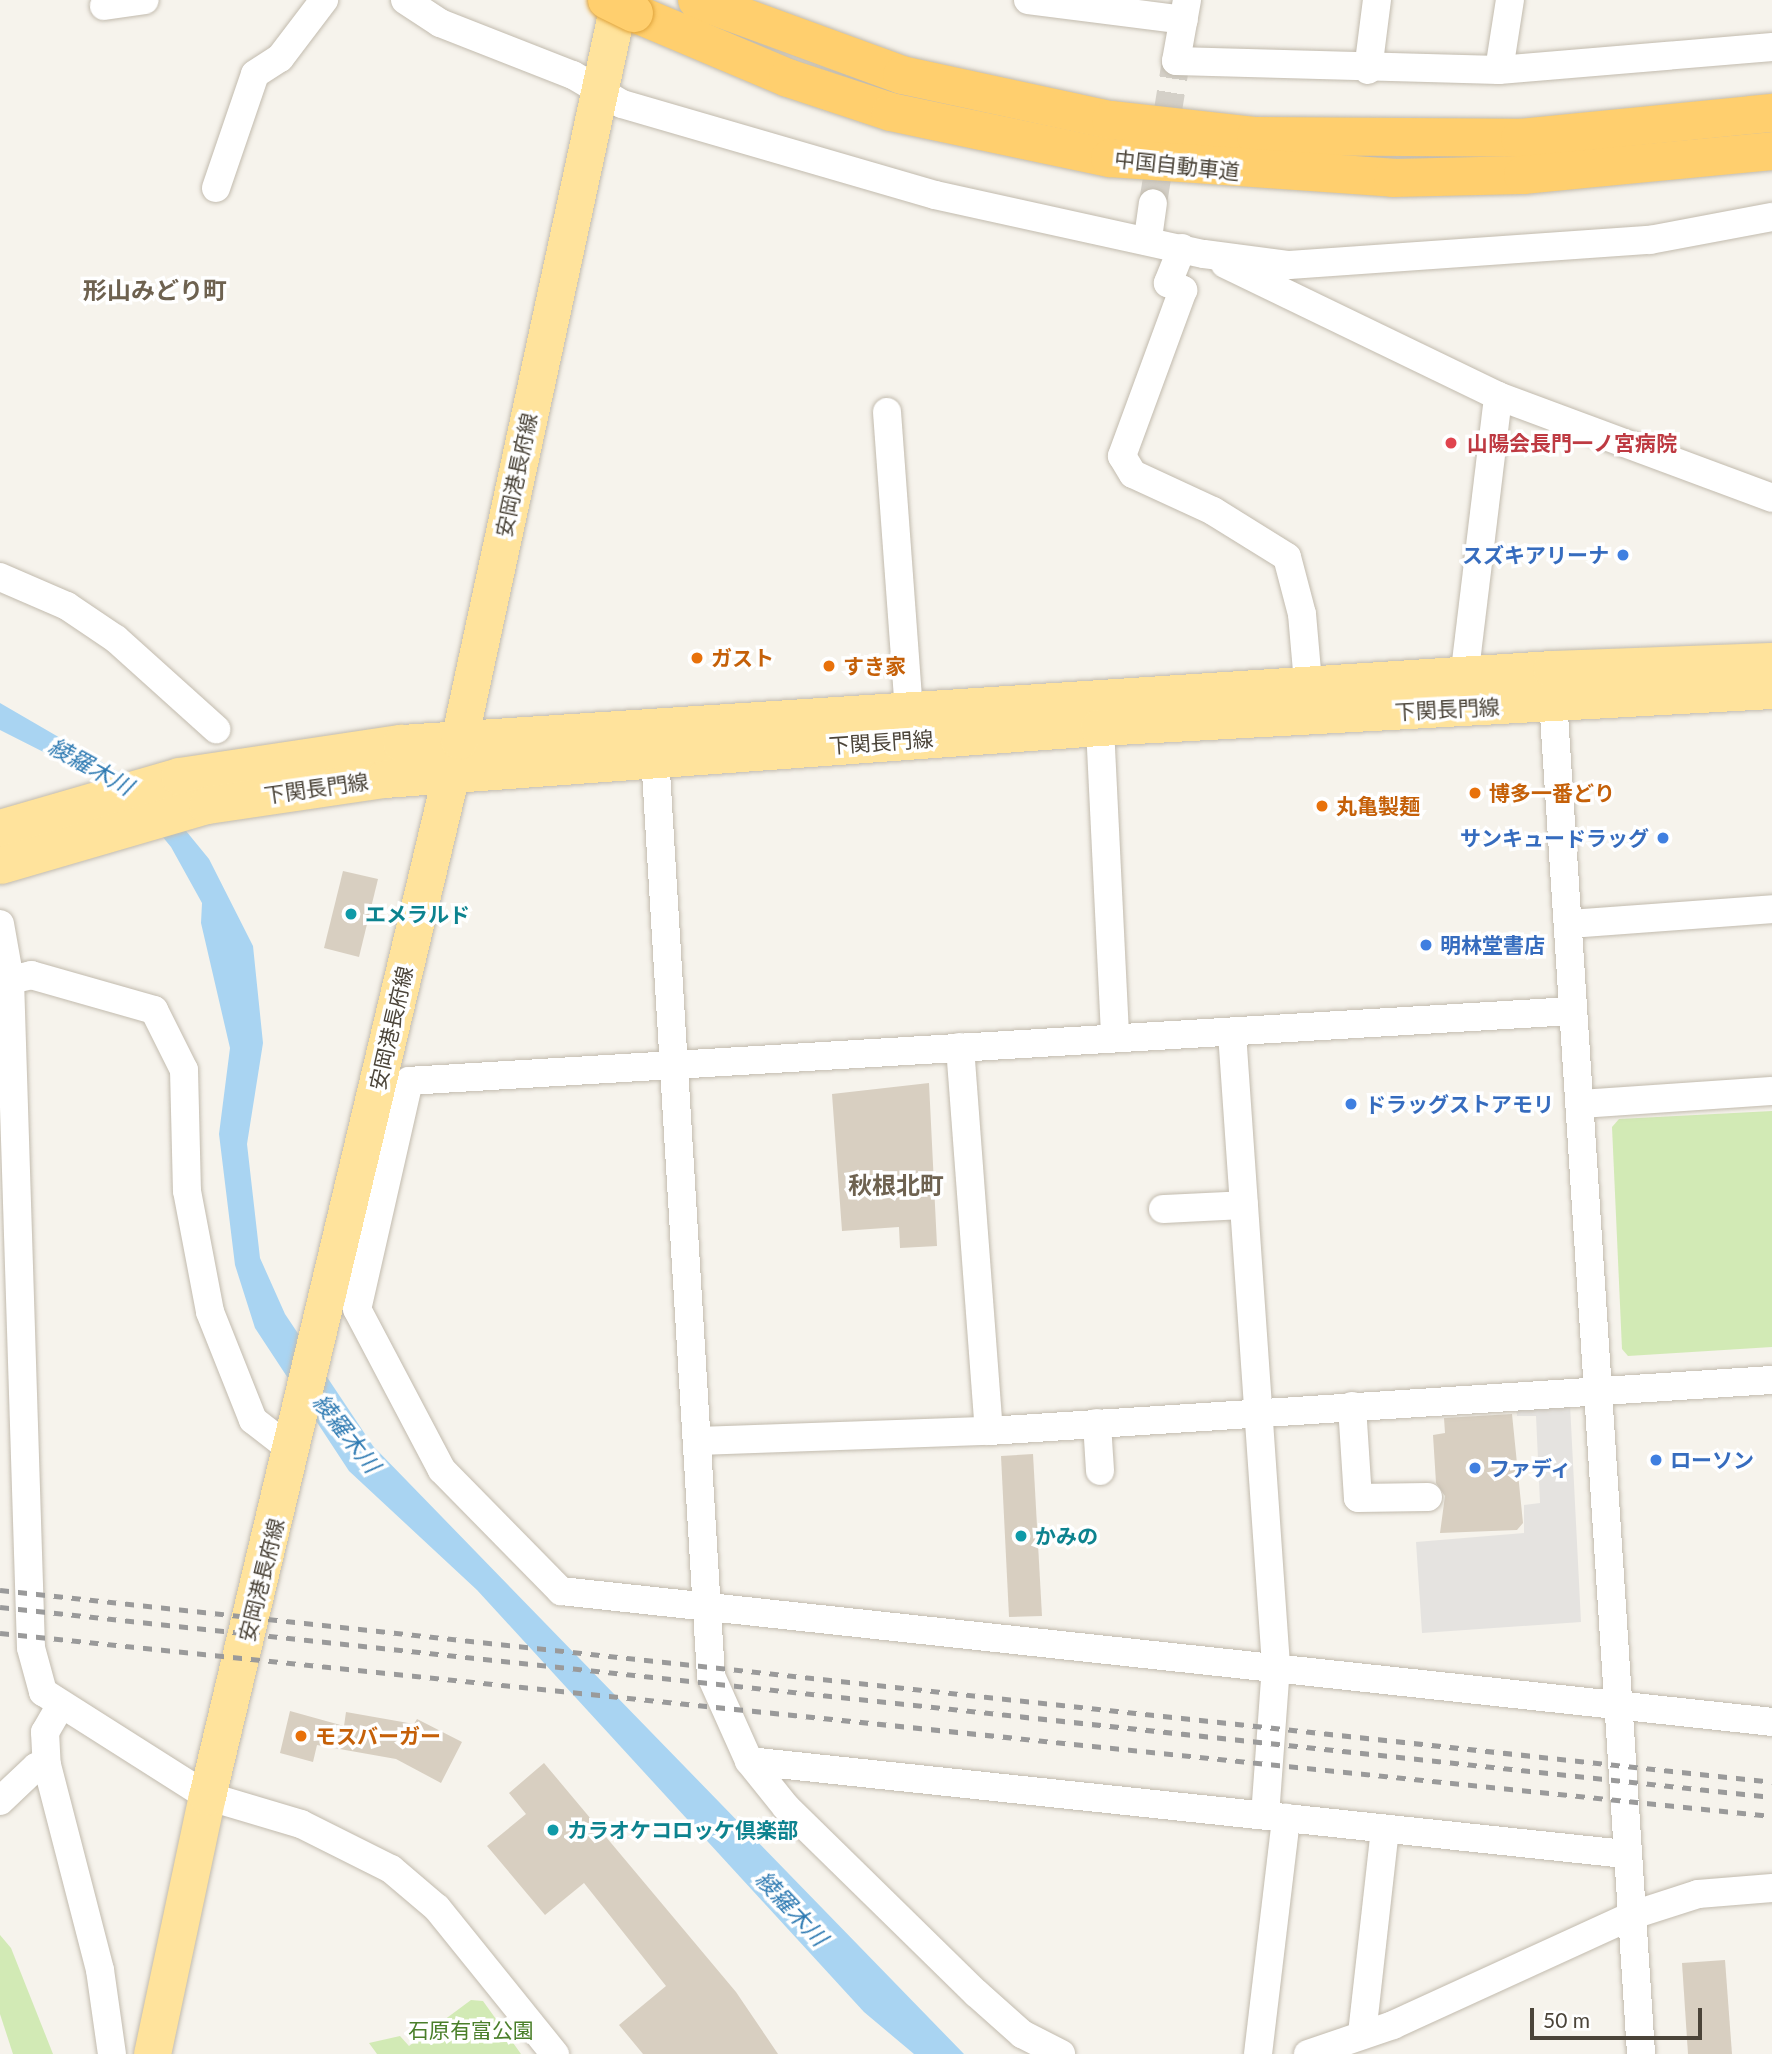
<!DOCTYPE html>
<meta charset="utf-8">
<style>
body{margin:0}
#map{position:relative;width:1772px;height:2054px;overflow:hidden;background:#f6f3ec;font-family:Lato,"Noto Sans JP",sans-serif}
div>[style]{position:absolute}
.green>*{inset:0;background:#d2eab5}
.parking>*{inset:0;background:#e5e3e0}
.water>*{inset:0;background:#a9d4f2}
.building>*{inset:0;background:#d8cfc1}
.minor-tunnel>*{height:28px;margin-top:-14px;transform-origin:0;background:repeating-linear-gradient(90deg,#d4d0c8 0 28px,transparent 0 42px)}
.roads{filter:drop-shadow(0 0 2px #c2bbae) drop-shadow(0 0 2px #c2bbae)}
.minor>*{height:28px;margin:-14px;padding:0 14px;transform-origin:14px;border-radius:14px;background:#fff}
.major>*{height:37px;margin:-18.5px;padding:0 18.5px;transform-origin:18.5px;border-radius:18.5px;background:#ffe39c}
.highway>*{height:38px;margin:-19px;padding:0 19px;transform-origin:19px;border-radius:19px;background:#ffcf6e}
.rail>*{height:5px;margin-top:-2.5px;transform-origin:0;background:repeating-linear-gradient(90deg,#9a9a9a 0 9px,transparent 0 18px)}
.bridges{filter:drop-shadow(0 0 2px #e0a43c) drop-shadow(0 0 2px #e0a43c)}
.highway-bridge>*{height:38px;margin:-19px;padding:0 19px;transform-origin:19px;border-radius:19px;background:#ffcf6e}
.dots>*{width:19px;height:19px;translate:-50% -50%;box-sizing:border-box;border:4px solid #fff;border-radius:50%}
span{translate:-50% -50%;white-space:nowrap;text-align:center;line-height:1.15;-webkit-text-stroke:7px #fff;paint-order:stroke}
.street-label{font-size:21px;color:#4b4439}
.health-label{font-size:21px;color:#be3a42;font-weight:700}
.left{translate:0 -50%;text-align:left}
.shop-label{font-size:21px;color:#366cbe;font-weight:700}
.right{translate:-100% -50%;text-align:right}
.food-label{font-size:21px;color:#c56008;font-weight:700}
.culture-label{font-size:21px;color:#0d838f;font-weight:700}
.park-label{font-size:21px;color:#4a7f2a}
.water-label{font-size:23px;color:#2e7ab2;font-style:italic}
.quarter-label{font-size:24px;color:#6e6250;font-weight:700}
.scale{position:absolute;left:1530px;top:2008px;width:172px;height:32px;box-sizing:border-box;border:4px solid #4b4439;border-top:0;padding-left:9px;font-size:21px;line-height:24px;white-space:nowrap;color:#4b4439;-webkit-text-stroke:5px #fff;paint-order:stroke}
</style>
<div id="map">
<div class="green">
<div style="clip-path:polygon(1772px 1111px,1772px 1347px,1628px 1356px,1622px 1349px,1612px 1127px,1619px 1119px)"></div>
<div style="clip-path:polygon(0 1935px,11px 1948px,53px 2054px,13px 2054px,0 2014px)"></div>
<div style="clip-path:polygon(471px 2000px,483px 2001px,521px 2054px,377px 2054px,369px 2043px,400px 2036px,409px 2046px)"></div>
</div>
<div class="parking">
<div style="clip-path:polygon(1570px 1404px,1581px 1622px,1422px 1633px,1416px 1542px,1524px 1533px,1524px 1505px,1540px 1503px,1536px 1416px,1517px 1416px,1516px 1408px)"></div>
</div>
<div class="water">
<div style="clip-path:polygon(0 703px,155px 793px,209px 859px,253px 946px,263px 1043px,247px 1144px,260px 1258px,285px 1314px,373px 1446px,964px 2054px,914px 2054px,864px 2012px,477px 1590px,349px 1471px,255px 1328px,235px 1265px,219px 1134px,230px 1048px,201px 923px,202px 903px,171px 847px,143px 813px,85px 773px,0 730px)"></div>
</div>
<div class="building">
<div style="clip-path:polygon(343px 871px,378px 879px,359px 957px,324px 948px)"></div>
<div style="clip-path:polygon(929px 1083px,937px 1246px,900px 1248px,899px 1227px,842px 1231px,832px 1094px)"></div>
<div style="clip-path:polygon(1512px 1414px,1523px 1523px,1517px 1530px,1440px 1533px,1445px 1496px,1436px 1483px,1433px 1435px,1445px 1433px,1444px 1418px)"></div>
<div style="clip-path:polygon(1033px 1454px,1042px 1616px,1009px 1617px,1001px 1456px)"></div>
<div style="clip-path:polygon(290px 1711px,344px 1726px,346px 1712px,414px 1724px,417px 1719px,462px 1742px,441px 1783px,396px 1759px,317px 1745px,313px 1762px,280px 1753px)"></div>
<div style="clip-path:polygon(544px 1763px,736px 1992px,778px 2054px,643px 2054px,619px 2025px,666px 1986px,584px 1883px,545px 1915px,487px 1846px,526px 1814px,509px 1793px)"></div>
<div style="clip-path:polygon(1725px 1960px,1732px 2054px,1688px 2054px,1682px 1963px)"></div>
</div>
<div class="minor-tunnel">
<div style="left:1153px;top:203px;width:144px;rotate:-80.8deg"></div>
</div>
<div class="roads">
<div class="minor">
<div style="left:405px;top:0;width:42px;rotate:33.3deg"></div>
<div style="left:440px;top:23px;width:143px;rotate:21.4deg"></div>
<div style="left:573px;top:75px;width:57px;rotate:30.6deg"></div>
<div style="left:622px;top:104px;width:326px;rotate:16.2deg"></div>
<div style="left:935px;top:195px;width:275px;rotate:12.4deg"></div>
<div style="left:1204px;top:254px;width:86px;rotate:7.4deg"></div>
<div style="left:1289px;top:265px;width:362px;rotate:-4deg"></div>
<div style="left:1650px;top:240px;width:124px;rotate:-10.7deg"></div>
<div style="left:1028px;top:0;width:157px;rotate:7.3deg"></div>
<div style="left:1187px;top:0;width:62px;rotate:100.2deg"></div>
<div style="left:1176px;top:61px;width:323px;rotate:1.6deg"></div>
<div style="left:1499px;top:70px;width:274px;rotate:-4.8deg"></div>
<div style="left:104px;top:6px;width:41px;rotate:-8.3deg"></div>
<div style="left:1368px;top:70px;width:71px;rotate:-82.7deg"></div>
<div style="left:1499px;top:70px;width:71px;rotate:-81.1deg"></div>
<div style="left:216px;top:188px;width:120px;rotate:-71.1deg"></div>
<div style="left:255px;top:74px;width:30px;rotate:-33deg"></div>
<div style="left:280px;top:58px;width:73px;rotate:-52.8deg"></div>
<div style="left:1148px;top:238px;width:35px;rotate:-82deg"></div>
<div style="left:1182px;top:248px;width:38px;rotate:112deg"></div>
<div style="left:1168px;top:283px;width:17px;rotate:25deg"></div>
<div style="left:1183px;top:290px;width:177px;rotate:110.2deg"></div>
<div style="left:1122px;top:456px;width:21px;rotate:59deg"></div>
<div style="left:1133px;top:474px;width:88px;rotate:24.8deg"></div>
<div style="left:1213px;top:511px;width:87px;rotate:31.9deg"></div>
<div style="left:1287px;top:557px;width:59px;rotate:75.3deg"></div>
<div style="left:1302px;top:614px;width:91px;rotate:85deg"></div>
<div style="left:1225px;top:264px;width:303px;rotate:25.8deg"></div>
<div style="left:1498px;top:396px;width:292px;rotate:20.4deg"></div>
<div style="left:887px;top:412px;width:298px;rotate:85.8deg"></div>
<div style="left:0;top:577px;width:73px;rotate:23.4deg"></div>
<div style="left:67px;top:606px;width:59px;rotate:34deg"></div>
<div style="left:116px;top:639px;width:135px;rotate:42deg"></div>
<div style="left:1552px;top:684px;width:1373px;rotate:86.28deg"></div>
<div style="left:1462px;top:695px;width:301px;rotate:-83.1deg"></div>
<div style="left:1099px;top:707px;width:330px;rotate:87.2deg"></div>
<div style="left:654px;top:739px;width:939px;rotate:86.52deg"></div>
<div style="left:711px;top:1676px;width:93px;rotate:65.9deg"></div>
<div style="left:749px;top:1761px;width:59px;rotate:51.2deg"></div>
<div style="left:786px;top:1807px;width:266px;rotate:44.4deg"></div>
<div style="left:976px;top:1993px;width:62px;rotate:41.7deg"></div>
<div style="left:1022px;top:2034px;width:44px;rotate:27.1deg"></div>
<div style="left:0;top:924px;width:57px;rotate:79.9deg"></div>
<div style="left:10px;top:980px;width:668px;rotate:88.2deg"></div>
<div style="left:31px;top:1648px;width:46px;rotate:74.7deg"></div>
<div style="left:43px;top:1692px;width:194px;rotate:32.4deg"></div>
<div style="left:207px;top:1796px;width:98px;rotate:16.6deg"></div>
<div style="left:301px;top:1824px;width:101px;rotate:26.6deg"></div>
<div style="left:391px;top:1869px;width:60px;rotate:40.3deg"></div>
<div style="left:437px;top:1908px;width:188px;rotate:51.1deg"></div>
<div style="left:1570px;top:924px;width:203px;rotate:-4.2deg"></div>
<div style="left:10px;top:980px;width:22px;rotate:-13deg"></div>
<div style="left:31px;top:975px;width:128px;rotate:15.9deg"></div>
<div style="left:154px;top:1010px;width:67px;rotate:63.4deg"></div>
<div style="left:184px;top:1070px;width:121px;rotate:88.6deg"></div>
<div style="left:187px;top:1191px;width:123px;rotate:79.2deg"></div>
<div style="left:210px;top:1312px;width:116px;rotate:68.3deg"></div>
<div style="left:253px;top:1420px;width:51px;rotate:37.8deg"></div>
<div style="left:1572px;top:1011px;width:1165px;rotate:176.56deg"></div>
<div style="left:409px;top:1081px;width:234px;rotate:102.8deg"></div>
<div style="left:357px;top:1309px;width:182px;rotate:62.2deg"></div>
<div style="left:442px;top:1470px;width:170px;rotate:45.5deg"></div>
<div style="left:561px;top:1591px;width:1218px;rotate:6.17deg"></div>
<div style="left:1232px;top:1033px;width:635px;rotate:86.02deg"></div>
<div style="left:1276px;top:1666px;width:150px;rotate:94.2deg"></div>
<div style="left:960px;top:1047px;width:385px;rotate:85.7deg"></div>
<div style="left:1580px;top:1104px;width:192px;rotate:-3.9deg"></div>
<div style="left:1163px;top:1209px;width:81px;rotate:-2.8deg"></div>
<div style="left:1352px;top:1406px;width:92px;rotate:86.3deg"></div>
<div style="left:1358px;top:1498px;width:70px;rotate:-0.8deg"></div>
<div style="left:1097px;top:1423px;width:48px;rotate:86.4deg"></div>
<div style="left:698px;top:1441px;width:291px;rotate:-2deg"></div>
<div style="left:989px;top:1431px;width:785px;rotate:-3.73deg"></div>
<div style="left:59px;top:1708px;width:28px;rotate:120deg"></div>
<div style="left:45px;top:1732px;width:33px;rotate:87deg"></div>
<div style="left:47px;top:1765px;width:212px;rotate:75.5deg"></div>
<div style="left:100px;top:1970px;width:85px;rotate:81.9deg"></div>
<div style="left:749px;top:1761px;width:881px;rotate:6.06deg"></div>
<div style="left:0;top:1801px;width:50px;rotate:-43.4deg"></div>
<div style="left:36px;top:1767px;width:11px;rotate:-10deg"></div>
<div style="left:1362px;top:2034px;width:206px;rotate:-83.6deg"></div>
<div style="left:1258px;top:2054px;width:238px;rotate:-83.2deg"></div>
<div style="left:1308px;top:2054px;width:90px;rotate:-18.8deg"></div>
<div style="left:1393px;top:2025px;width:264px;rotate:-24.6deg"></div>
<div style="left:1633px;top:1915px;width:68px;rotate:-17.9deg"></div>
<div style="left:1698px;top:1894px;width:74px;rotate:-4.6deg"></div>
</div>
<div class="major">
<div style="left:0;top:828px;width:186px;rotate:-16.2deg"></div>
<div style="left:179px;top:776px;width:224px;rotate:-8.5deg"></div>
<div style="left:401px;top:743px;width:1152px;rotate:-3.68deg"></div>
<div style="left:1551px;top:669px;width:221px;rotate:-2.1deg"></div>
<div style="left:0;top:865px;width:216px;rotate:-16.2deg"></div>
<div style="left:207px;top:805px;width:179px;rotate:-8.4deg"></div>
<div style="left:384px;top:779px;width:717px;rotate:-4.16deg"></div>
<div style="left:1099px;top:727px;width:674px;rotate:-3.15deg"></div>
<div style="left:152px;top:2054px;width:264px;rotate:-78deg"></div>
<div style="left:207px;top:1796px;width:1086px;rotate:-76.58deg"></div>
<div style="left:459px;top:740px;width:757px;rotate:-77.8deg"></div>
</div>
<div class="highway">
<div style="left:697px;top:0;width:218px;rotate:20.1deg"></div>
<div style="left:902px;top:75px;width:214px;rotate:12.2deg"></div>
<div style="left:1111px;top:120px;width:146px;rotate:6.3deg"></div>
<div style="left:1256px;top:136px;width:264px;rotate:0.4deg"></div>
<div style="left:1520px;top:138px;width:253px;rotate:-5.7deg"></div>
<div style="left:634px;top:13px;width:167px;rotate:22.9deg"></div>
<div style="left:788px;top:78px;width:108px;rotate:18.3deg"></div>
<div style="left:891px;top:112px;width:224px;rotate:11.9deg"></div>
<div style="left:1110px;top:158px;width:284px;rotate:4deg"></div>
<div style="left:1393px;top:178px;width:130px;rotate:-1.3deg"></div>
<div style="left:1523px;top:175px;width:250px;rotate:-5.5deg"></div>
</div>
</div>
<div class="rail">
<div style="left:0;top:1590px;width:1782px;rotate:6.18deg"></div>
<div style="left:0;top:1607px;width:1782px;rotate:6.12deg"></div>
<div style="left:0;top:1633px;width:1781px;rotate:5.9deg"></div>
</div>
<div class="bridges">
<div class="highway-bridge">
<div style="left:607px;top:0;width:30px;rotate:26deg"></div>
</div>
</div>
<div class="dots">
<div style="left:1451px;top:443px;background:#e0444e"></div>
<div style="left:1623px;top:555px;background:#3f7fe0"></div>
<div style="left:697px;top:658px;background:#e8710a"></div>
<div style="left:829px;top:666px;background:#e8710a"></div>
<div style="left:1475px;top:793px;background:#e8710a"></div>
<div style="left:1322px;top:806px;background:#e8710a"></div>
<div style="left:1663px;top:838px;background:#3f7fe0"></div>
<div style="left:351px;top:914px;background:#0f9aa8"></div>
<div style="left:1426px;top:945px;background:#3f7fe0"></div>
<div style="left:1351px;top:1104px;background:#3f7fe0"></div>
<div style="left:1656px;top:1460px;background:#3f7fe0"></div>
<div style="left:1475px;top:1468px;background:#3f7fe0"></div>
<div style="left:1021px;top:1536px;background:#0f9aa8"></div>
<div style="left:301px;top:1736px;background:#e8710a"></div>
<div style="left:553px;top:1830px;background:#0f9aa8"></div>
</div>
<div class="street-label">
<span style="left:1177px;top:165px;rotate:6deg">中国自動車道</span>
<span style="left:516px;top:475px;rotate:-78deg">安岡港長府線</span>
<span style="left:1447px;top:709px;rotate:-3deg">下関長門線</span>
<span style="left:881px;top:742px;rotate:-4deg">下関長門線</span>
<span style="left:316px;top:788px;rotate:-8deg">下関長門線</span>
<span style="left:391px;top:1028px;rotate:-77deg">安岡港長府線</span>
<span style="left:261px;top:1580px;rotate:-76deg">安岡港長府線</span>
</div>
<div class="health-label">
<span class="left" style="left:1467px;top:443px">山陽会長門一ノ宮病院</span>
</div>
<div class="shop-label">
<span class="right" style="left:1609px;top:555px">スズキアリーナ</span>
<span class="right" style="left:1649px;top:838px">サンキュードラッグ</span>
<span class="left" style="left:1440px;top:945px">明林堂書店</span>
<span class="left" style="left:1365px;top:1104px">ドラッグストアモリ</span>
<span class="left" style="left:1670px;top:1460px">ローソン</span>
<span class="left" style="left:1489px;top:1468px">ファディ</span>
</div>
<div class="food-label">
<span class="left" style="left:711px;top:658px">ガスト</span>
<span class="left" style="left:843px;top:666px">すき家</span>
<span class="left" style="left:1489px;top:793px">博多一番どり</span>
<span class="left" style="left:1336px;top:806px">丸亀製麺</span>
<span class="left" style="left:315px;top:1736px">モスバーガー</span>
</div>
<div class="culture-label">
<span class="left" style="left:365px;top:914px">エメラルド</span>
<span class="left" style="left:1035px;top:1536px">かみの</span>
<span class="left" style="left:567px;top:1830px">カラオケコロッケ倶楽部</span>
</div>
<div class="park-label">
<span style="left:471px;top:2030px">石原有富公園</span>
</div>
<div class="water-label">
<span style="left:91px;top:766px;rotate:29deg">綾羅木川</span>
<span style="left:347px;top:1433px;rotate:52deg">綾羅木川</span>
<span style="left:792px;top:1908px;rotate:47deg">綾羅木川</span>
</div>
<div class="quarter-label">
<span style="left:155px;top:290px">形山みどり町</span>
<span style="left:896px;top:1185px">秋根北町</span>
</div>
<div class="scale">50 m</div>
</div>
